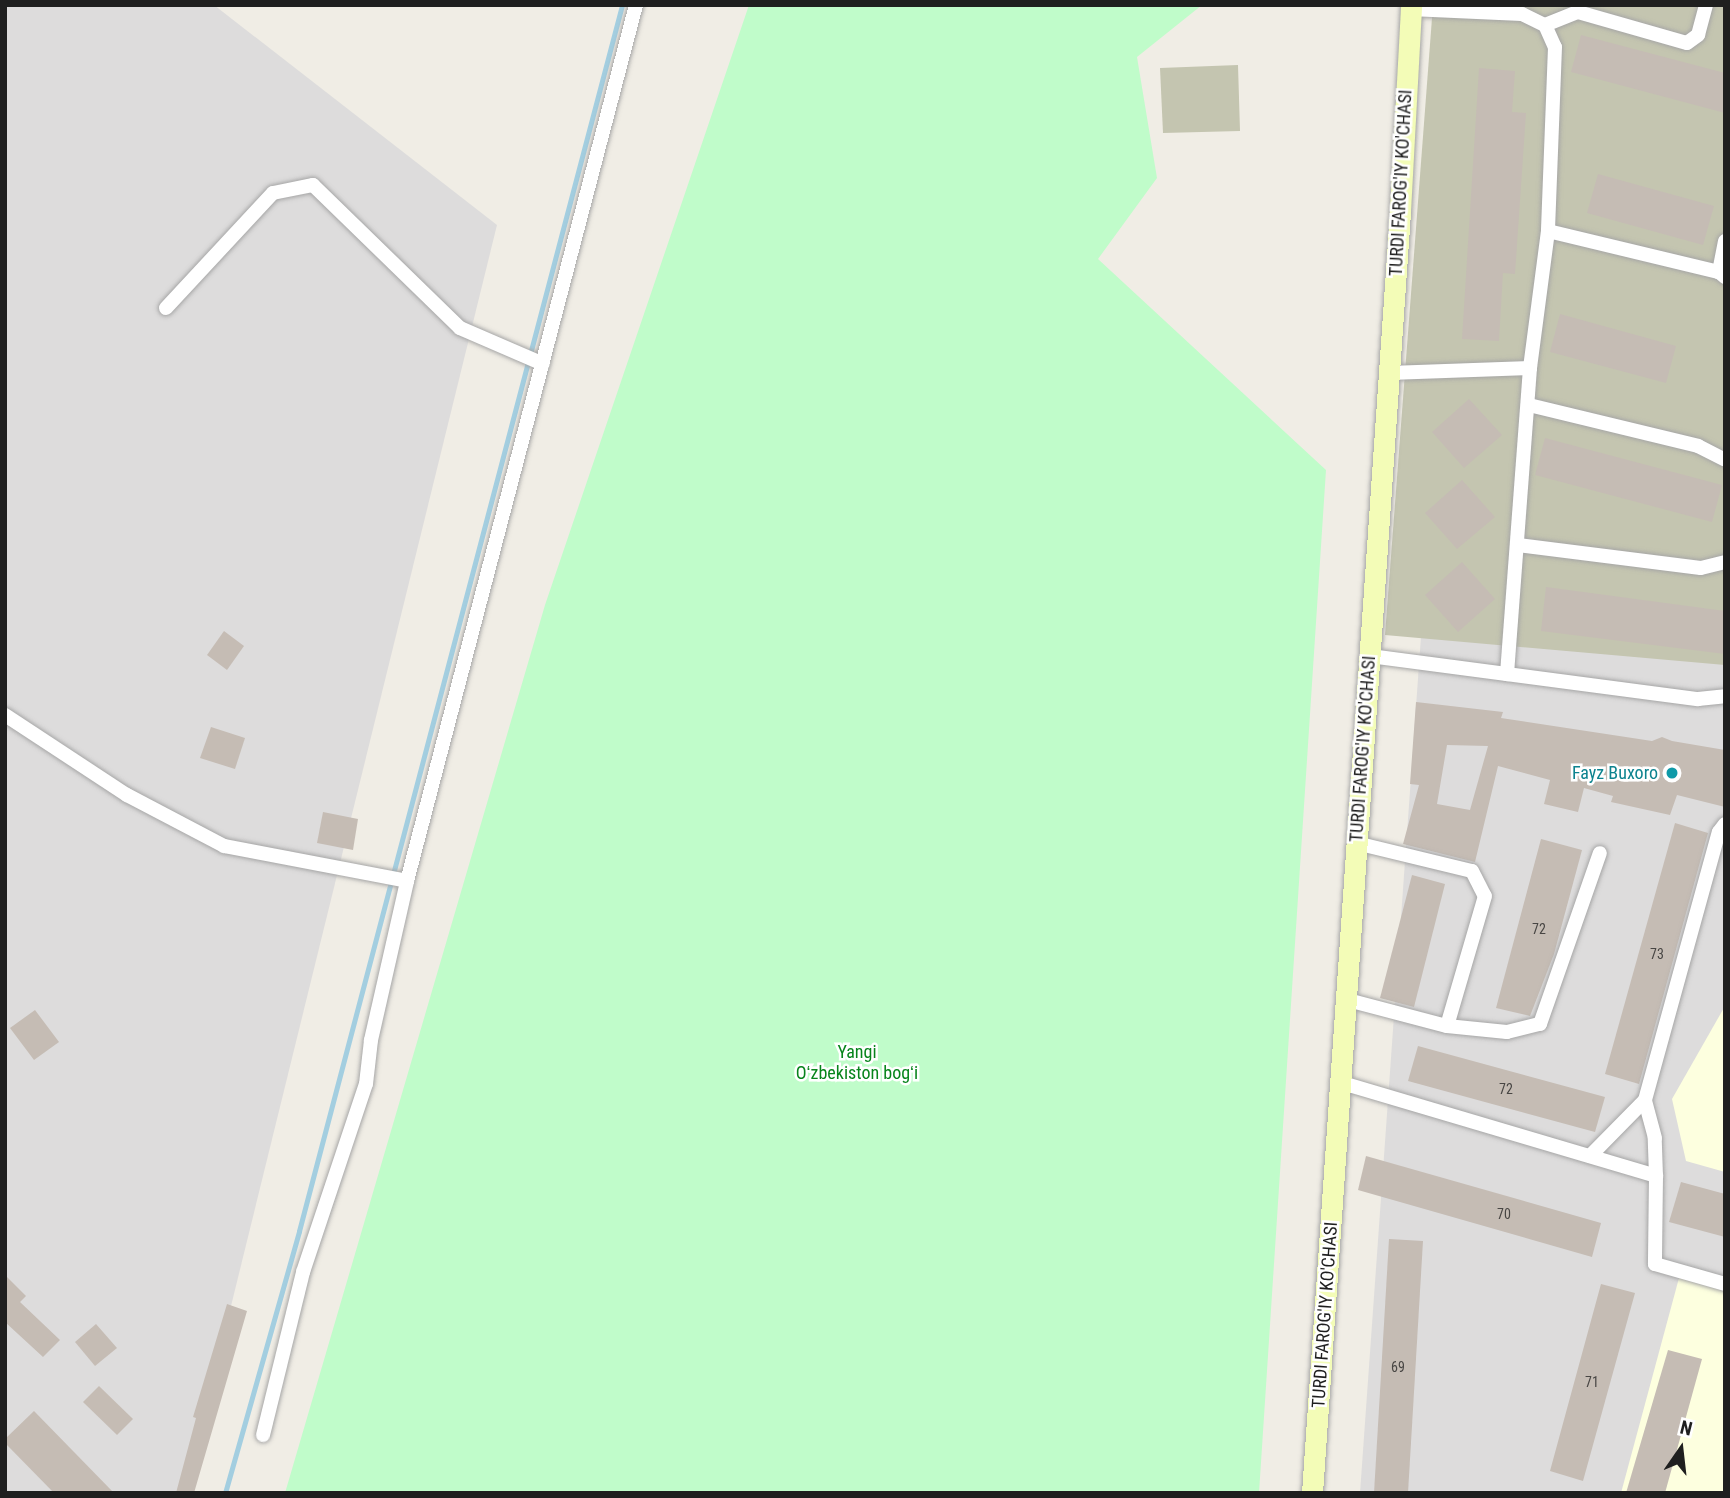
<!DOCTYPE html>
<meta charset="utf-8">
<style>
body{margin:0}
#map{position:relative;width:1730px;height:1498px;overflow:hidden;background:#f0ede5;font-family:"Roboto Condensed",sans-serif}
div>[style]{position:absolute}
.residential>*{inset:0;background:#dddcdc}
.education>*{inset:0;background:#fdffdf}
.construction>*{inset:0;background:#c4c5b0}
.park>*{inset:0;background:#c0fcca}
.stream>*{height:5px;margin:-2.5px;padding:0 2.5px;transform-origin:2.5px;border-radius:2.5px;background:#a3cee0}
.building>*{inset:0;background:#c5bcb4}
.roads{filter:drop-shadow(0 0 2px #a6a6a6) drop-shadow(0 0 2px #a6a6a6)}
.minor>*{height:14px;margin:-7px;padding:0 7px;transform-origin:7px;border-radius:7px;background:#fff}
.secondary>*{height:21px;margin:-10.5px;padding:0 10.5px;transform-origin:10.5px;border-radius:10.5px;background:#f3fcb7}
.dots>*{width:19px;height:19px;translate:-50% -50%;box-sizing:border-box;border:4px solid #fff;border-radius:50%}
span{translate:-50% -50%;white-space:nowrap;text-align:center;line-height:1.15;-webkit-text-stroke:5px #fff;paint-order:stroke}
.number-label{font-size:14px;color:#484644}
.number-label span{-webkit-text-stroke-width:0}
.street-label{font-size:18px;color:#1f1f1f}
.culture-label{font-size:18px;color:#0d838f}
.right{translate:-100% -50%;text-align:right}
.park-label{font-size:18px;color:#07841b}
.frame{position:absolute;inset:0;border:7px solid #1f1f1f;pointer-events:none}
.north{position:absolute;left:1646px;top:1414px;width:70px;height:70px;-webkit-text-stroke:5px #fff;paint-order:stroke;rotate:14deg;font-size:19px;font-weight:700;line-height:28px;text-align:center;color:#1f1f1f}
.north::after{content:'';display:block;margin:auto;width:24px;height:32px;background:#1f1f1f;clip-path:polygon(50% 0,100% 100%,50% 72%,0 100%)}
</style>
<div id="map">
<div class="residential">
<div style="clip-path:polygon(5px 5px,214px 5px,497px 225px,185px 1493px,5px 1493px)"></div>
<div style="clip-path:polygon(1466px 5px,1725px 5px,1725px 1493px,1360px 1493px)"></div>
</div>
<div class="education">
<div style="clip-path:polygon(1725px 1006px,1725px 1172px,1686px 1161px,1672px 1099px)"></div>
<div style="clip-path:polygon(1679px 1278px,1725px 1291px,1725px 1493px,1621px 1493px)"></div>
</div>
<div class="construction">
<div style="clip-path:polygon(1433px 5px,1725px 5px,1725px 665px,1385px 635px)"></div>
<div style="clip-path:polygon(1238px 65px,1240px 131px,1163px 133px,1160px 68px)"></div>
</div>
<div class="park">
<div style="clip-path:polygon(749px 5px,1202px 5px,1137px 57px,1157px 178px,1098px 259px,1326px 470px,1259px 1493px,285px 1493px,545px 605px)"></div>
</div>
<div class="stream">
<div style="left:225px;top:1493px;width:272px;rotate:-74.2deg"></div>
<div style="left:299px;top:1231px;width:1268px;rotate:-75.24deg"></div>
</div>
<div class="building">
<div style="clip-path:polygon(1581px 35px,1725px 73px,1725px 113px,1571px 72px)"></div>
<div style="clip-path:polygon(1479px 68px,1515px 71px,1512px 112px,1526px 113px,1515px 274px,1503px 273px,1499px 341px,1462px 339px)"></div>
<div style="clip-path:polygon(1598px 174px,1714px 206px,1703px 245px,1587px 213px)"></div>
<div style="clip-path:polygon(1560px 314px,1676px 346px,1666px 383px,1550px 352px)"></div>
<div style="clip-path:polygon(1469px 399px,1502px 435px,1464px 468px,1432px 432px)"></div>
<div style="clip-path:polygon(1545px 438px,1722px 485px,1712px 522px,1535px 475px)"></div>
<div style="clip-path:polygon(1462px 480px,1495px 517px,1457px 549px,1425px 513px)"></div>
<div style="clip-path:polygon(1462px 562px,1495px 599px,1458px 632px,1425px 595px)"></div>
<div style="clip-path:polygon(1546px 587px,1725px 611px,1725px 654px,1541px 631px)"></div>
<div style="clip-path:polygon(224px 631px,244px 646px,227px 670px,207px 655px)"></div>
<div style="clip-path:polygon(evenodd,1416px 702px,1503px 712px,1501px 718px,1652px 741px,1662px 737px,1672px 741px,1725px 750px,1725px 807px,1677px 795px,1670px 815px,1611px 802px,1613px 796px,1584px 788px,1578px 812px,1544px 804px,1550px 780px,1498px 766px,1475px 862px,1403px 844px,1419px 785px,1410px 784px,1416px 702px,1447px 745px,1488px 746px,1470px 810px,1437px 804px,1447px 745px)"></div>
<div style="clip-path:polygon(211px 727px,245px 738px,235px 769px,200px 758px)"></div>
<div style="clip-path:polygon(323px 812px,358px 819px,353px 850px,317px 843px)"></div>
<div style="clip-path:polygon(1675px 823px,1708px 833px,1639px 1084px,1605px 1074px)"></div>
<div style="clip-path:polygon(1541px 839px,1582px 850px,1554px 954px,1530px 1016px,1496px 1008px)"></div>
<div style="clip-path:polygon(1412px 875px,1445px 884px,1414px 1007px,1380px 998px)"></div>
<div style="clip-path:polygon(35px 1010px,59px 1042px,34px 1060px,10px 1028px)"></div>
<div style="clip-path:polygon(1418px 1046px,1605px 1097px,1595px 1132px,1408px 1081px)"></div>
<div style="clip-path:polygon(1366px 1156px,1601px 1223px,1592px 1257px,1358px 1190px)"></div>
<div style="clip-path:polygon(1681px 1182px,1725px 1194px,1725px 1237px,1669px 1222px)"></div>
<div style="clip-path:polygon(1389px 1239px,1423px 1241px,1408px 1493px,1374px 1493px)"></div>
<div style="clip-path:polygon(5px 1275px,26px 1296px,20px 1302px,60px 1340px,43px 1357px,5px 1322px)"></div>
<div style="clip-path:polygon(1601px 1284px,1635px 1293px,1583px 1481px,1550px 1471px)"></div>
<div style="clip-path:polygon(227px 1304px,247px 1311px,194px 1493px,176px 1493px,196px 1418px,193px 1417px)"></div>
<div style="clip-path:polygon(96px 1324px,117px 1348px,95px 1366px,75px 1342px)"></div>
<div style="clip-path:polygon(1668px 1350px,1702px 1359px,1665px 1493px,1626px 1493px)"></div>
<div style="clip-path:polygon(99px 1386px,133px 1419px,117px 1435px,83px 1402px)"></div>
<div style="clip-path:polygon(34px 1411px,114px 1493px,54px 1493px,5px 1443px,5px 1439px)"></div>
</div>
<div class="roads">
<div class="minor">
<div style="left:1410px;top:9px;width:112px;rotate:2.6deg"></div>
<div style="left:1522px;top:14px;width:25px;rotate:26deg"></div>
<div style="left:1545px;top:25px;width:24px;rotate:66deg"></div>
<div style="left:1555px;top:47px;width:184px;rotate:92.2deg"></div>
<div style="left:1548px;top:231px;width:138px;rotate:97.5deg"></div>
<div style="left:1545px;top:25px;width:35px;rotate:-22deg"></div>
<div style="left:1578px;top:12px;width:113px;rotate:15.9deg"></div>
<div style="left:1687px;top:43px;width:14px;rotate:-36deg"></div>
<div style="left:1698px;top:35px;width:31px;rotate:-75deg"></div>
<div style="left:1548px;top:231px;width:176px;rotate:13.5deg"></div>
<div style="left:1725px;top:241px;width:32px;rotate:101deg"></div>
<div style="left:1719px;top:272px;width:8px;rotate:40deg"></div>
<div style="left:166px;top:308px;width:157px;rotate:-47.1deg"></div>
<div style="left:273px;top:193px;width:41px;rotate:-11.3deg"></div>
<div style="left:313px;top:185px;width:205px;rotate:44.2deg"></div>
<div style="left:460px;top:328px;width:90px;rotate:23.4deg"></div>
<div style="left:1389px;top:373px;width:141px;rotate:-2deg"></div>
<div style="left:1530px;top:368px;width:307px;rotate:94.3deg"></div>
<div style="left:1529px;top:405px;width:174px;rotate:13.6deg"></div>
<div style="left:1698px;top:446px;width:30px;rotate:27deg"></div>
<div style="left:1518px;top:545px;width:184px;rotate:7.2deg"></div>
<div style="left:1701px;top:568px;width:25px;rotate:-14deg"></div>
<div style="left:1370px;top:656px;width:331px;rotate:7.5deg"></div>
<div style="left:1698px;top:699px;width:27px;rotate:-6deg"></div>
<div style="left:5px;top:715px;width:146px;rotate:33.3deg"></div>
<div style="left:127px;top:795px;width:110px;rotate:27.7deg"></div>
<div style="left:224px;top:846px;width:186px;rotate:10.8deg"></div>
<div style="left:1356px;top:843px;width:119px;rotate:13.6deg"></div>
<div style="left:1472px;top:871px;width:28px;rotate:63deg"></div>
<div style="left:1485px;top:896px;width:135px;rotate:106.3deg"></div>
<div style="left:1344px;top:999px;width:106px;rotate:14.7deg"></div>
<div style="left:1447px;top:1026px;width:60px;rotate:5.7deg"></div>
<div style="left:1507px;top:1032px;width:34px;rotate:-14deg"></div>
<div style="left:1540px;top:1024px;width:181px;rotate:-70.7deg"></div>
<div style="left:1339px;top:1082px;width:331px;rotate:16.5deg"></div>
<div style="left:1656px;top:1176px;width:88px;rotate:90.7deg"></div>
<div style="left:1655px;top:1264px;width:73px;rotate:15.9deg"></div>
<div style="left:1590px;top:1156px;width:78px;rotate:-45.5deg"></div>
<div style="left:1656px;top:1176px;width:38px;rotate:-92deg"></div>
<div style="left:1655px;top:1138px;width:39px;rotate:-105deg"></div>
<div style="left:1645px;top:1100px;width:278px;rotate:-74.6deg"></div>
<div style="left:1719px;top:832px;width:10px;rotate:-53deg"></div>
<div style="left:263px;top:1435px;width:168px;rotate:-76.2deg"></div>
<div style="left:303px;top:1272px;width:198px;rotate:-71.5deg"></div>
<div style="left:366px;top:1084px;width:44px;rotate:-83.5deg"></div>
<div style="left:371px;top:1040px;width:163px;rotate:-77.2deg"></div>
<div style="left:407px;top:881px;width:905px;rotate:-75.35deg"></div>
</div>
<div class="secondary">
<div style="left:1312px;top:1493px;width:1285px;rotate:-86.07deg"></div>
<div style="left:1400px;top:211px;width:206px;rotate:-86.9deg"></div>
</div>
</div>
<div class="dots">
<div style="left:1672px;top:773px;background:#0f9aa8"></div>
</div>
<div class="number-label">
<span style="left:1539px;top:929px">72</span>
<span style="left:1657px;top:954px">73</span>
<span style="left:1506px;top:1089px">72</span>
<span style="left:1504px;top:1214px">70</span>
<span style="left:1398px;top:1367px">69</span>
<span style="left:1592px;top:1382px">71</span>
</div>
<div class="street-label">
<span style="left:1401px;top:183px;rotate:-87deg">TURDI FAROG'IY KO'CHASI</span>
<span style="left:1363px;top:749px;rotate:-86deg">TURDI FAROG'IY KO'CHASI</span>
<span style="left:1325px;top:1315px;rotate:-86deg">TURDI FAROG'IY KO'CHASI</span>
</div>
<div class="culture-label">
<span class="right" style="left:1658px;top:773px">Fayz Buxoro</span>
</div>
<div class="park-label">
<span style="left:857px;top:1063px">Yangi<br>Oʻzbekiston bogʻi</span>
</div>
<div class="frame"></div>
<div class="north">N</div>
</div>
